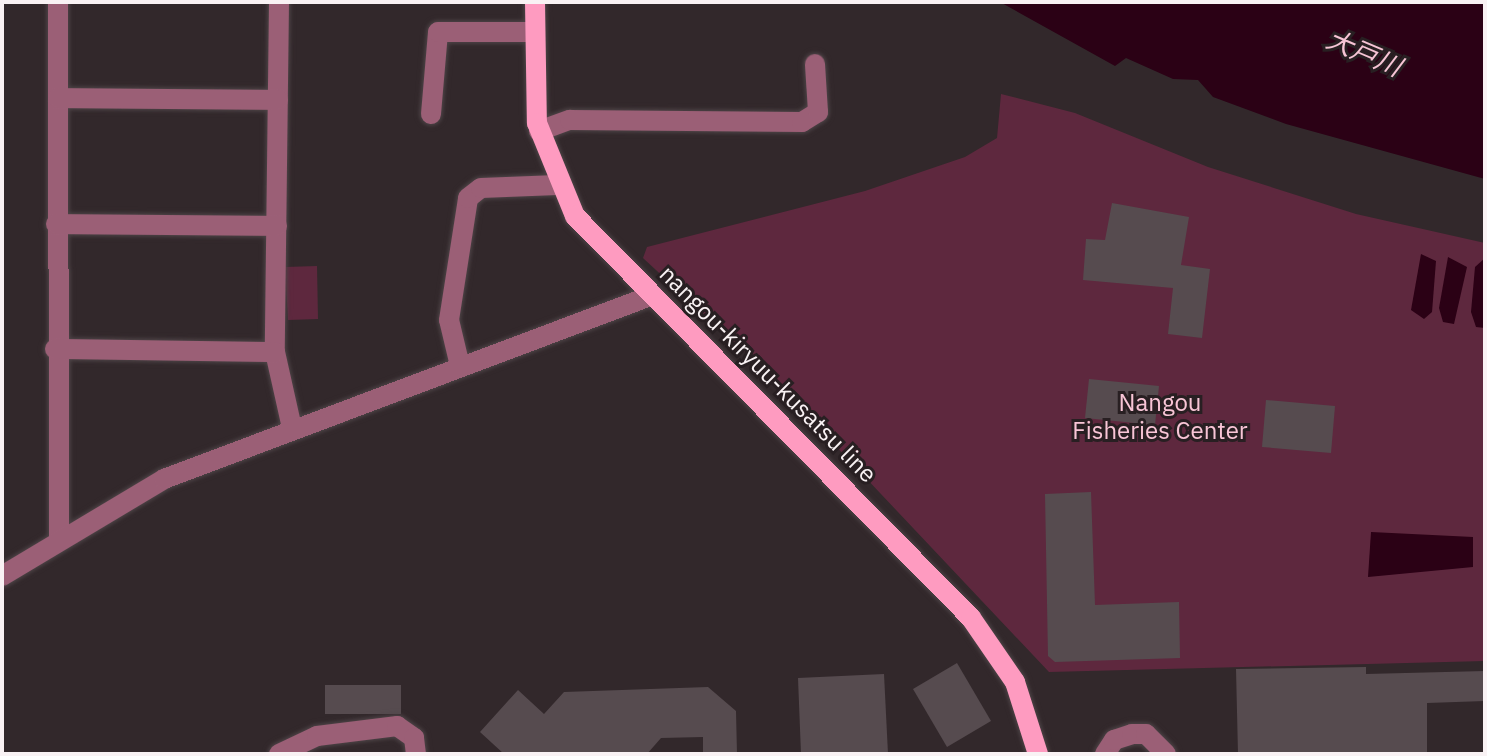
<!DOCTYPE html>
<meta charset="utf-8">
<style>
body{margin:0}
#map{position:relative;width:1487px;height:756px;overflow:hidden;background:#32282b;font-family:"IBM Plex Sans","Noto Sans JP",sans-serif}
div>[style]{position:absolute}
.green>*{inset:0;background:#5e283e}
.water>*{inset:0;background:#2b0115}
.building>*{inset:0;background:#564b4f}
.roads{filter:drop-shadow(0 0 2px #4e4447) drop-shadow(0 0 2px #4e4447)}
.minor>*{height:20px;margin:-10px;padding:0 10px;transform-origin:10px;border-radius:10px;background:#9b5f76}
.major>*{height:20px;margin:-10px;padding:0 10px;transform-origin:10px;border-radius:10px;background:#fe9bc0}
span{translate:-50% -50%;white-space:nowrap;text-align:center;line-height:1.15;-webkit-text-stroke:6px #281f22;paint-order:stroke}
.street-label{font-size:24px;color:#f9f2f4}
.park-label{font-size:24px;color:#f8c5d6}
.water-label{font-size:26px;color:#f7c4d5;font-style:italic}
.frame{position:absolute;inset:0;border:4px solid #f9f2f4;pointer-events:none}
</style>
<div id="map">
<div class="green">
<div style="clip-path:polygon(1001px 94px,1075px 113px,1208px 167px,1356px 214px,1485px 243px,1485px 661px,1049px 672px,762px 368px,643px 258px,647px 247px,865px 191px,965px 157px,997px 138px)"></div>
<div style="clip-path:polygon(317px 266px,318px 319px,288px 320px,285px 267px)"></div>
</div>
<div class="water">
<div style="clip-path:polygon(1000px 2px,1485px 2px,1485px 179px,1286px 124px,1213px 97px,1198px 80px,1173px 79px,1126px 58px,1115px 66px)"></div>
<div style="clip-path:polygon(1421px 254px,1436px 261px,1432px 312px,1424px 319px,1411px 310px)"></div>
<div style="clip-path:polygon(1448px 257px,1467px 267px,1454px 324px,1443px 322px,1439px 308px)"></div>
<div style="clip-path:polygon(1485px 258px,1485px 328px,1476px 327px,1471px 312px,1475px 267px)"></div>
<div style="clip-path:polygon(1371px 532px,1473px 537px,1473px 567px,1368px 577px)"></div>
</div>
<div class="building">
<div style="clip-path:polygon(1112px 203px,1189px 217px,1181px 265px,1210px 269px,1202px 338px,1168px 334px,1173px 288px,1083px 280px,1086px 239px,1105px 240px)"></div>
<div style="clip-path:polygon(1089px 379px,1159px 386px,1155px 425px,1085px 418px)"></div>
<div style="clip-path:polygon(1266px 400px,1335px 406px,1331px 453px,1262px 447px)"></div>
<div style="clip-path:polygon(1091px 492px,1095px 605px,1179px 602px,1180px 658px,1055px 662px,1048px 656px,1045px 494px)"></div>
<div style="clip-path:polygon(957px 663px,991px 721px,947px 747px,913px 689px)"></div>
<div style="clip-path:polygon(1366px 667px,1366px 674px,1485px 671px,1485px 701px,1427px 703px,1427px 754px,1238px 754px,1236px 669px)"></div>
<div style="clip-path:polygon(884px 674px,888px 754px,801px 754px,798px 678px)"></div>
<div style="clip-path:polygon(325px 685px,401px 685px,401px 714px,325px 714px)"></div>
<div style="clip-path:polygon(708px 687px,736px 711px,737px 754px,703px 754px,703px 737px,661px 738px,647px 754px,504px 754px,480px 732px,518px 690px,544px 714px,564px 692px)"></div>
</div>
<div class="roads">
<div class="minor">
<div style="left:58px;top:2px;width:535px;rotate:89.89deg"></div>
<div style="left:279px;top:2px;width:350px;rotate:90.7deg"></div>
<div style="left:275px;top:352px;width:78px;rotate:77.4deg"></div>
<div style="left:58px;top:98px;width:220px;rotate:0.5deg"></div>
<div style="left:431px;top:114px;width:82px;rotate:-85.1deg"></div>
<div style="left:438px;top:32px;width:97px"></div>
<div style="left:539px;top:131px;width:33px;rotate:-20deg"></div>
<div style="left:570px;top:120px;width:232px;rotate:0.5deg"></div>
<div style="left:802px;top:122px;width:19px;rotate:-32deg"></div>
<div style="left:818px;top:112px;width:48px;rotate:-93.6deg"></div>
<div style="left:56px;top:224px;width:221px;rotate:0.5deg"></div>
<div style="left:55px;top:349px;width:220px;rotate:0.8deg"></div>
<div style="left:460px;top:366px;width:47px;rotate:-103.4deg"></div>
<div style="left:449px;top:320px;width:123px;rotate:-81.1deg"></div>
<div style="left:468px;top:198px;width:16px;rotate:-38deg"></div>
<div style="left:481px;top:188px;width:76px;rotate:-2.3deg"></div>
<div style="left:2px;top:576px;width:189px;rotate:-30.9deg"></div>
<div style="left:164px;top:479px;width:522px;rotate:-20.62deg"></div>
<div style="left:279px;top:754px;width:42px;rotate:-25.3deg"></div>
<div style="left:317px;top:736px;width:81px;rotate:-7.1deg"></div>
<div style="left:397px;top:726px;width:21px;rotate:35deg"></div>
<div style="left:414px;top:738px;width:16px;rotate:83deg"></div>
<div style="left:1105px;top:754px;width:17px;rotate:-57deg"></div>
<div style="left:1114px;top:740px;width:19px;rotate:-18deg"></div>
<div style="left:1132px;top:734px;width:14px"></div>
<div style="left:1146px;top:734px;width:28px;rotate:45deg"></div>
</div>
<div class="major">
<div style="left:535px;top:2px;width:121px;rotate:89.1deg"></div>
<div style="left:537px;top:123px;width:100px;rotate:67.8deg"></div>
<div style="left:575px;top:216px;width:564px;rotate:45.43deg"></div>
<div style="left:971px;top:618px;width:78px;rotate:55.5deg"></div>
<div style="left:1015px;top:682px;width:76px;rotate:72.3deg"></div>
</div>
</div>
<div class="street-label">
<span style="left:768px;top:374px;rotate:45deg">nangou-kiryuu-kusatsu line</span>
</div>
<div class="park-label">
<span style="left:1160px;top:417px">Nangou<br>Fisheries Center</span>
</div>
<div class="water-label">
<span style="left:1364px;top:53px;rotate:23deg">大戸川</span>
</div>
<div class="frame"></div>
</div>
